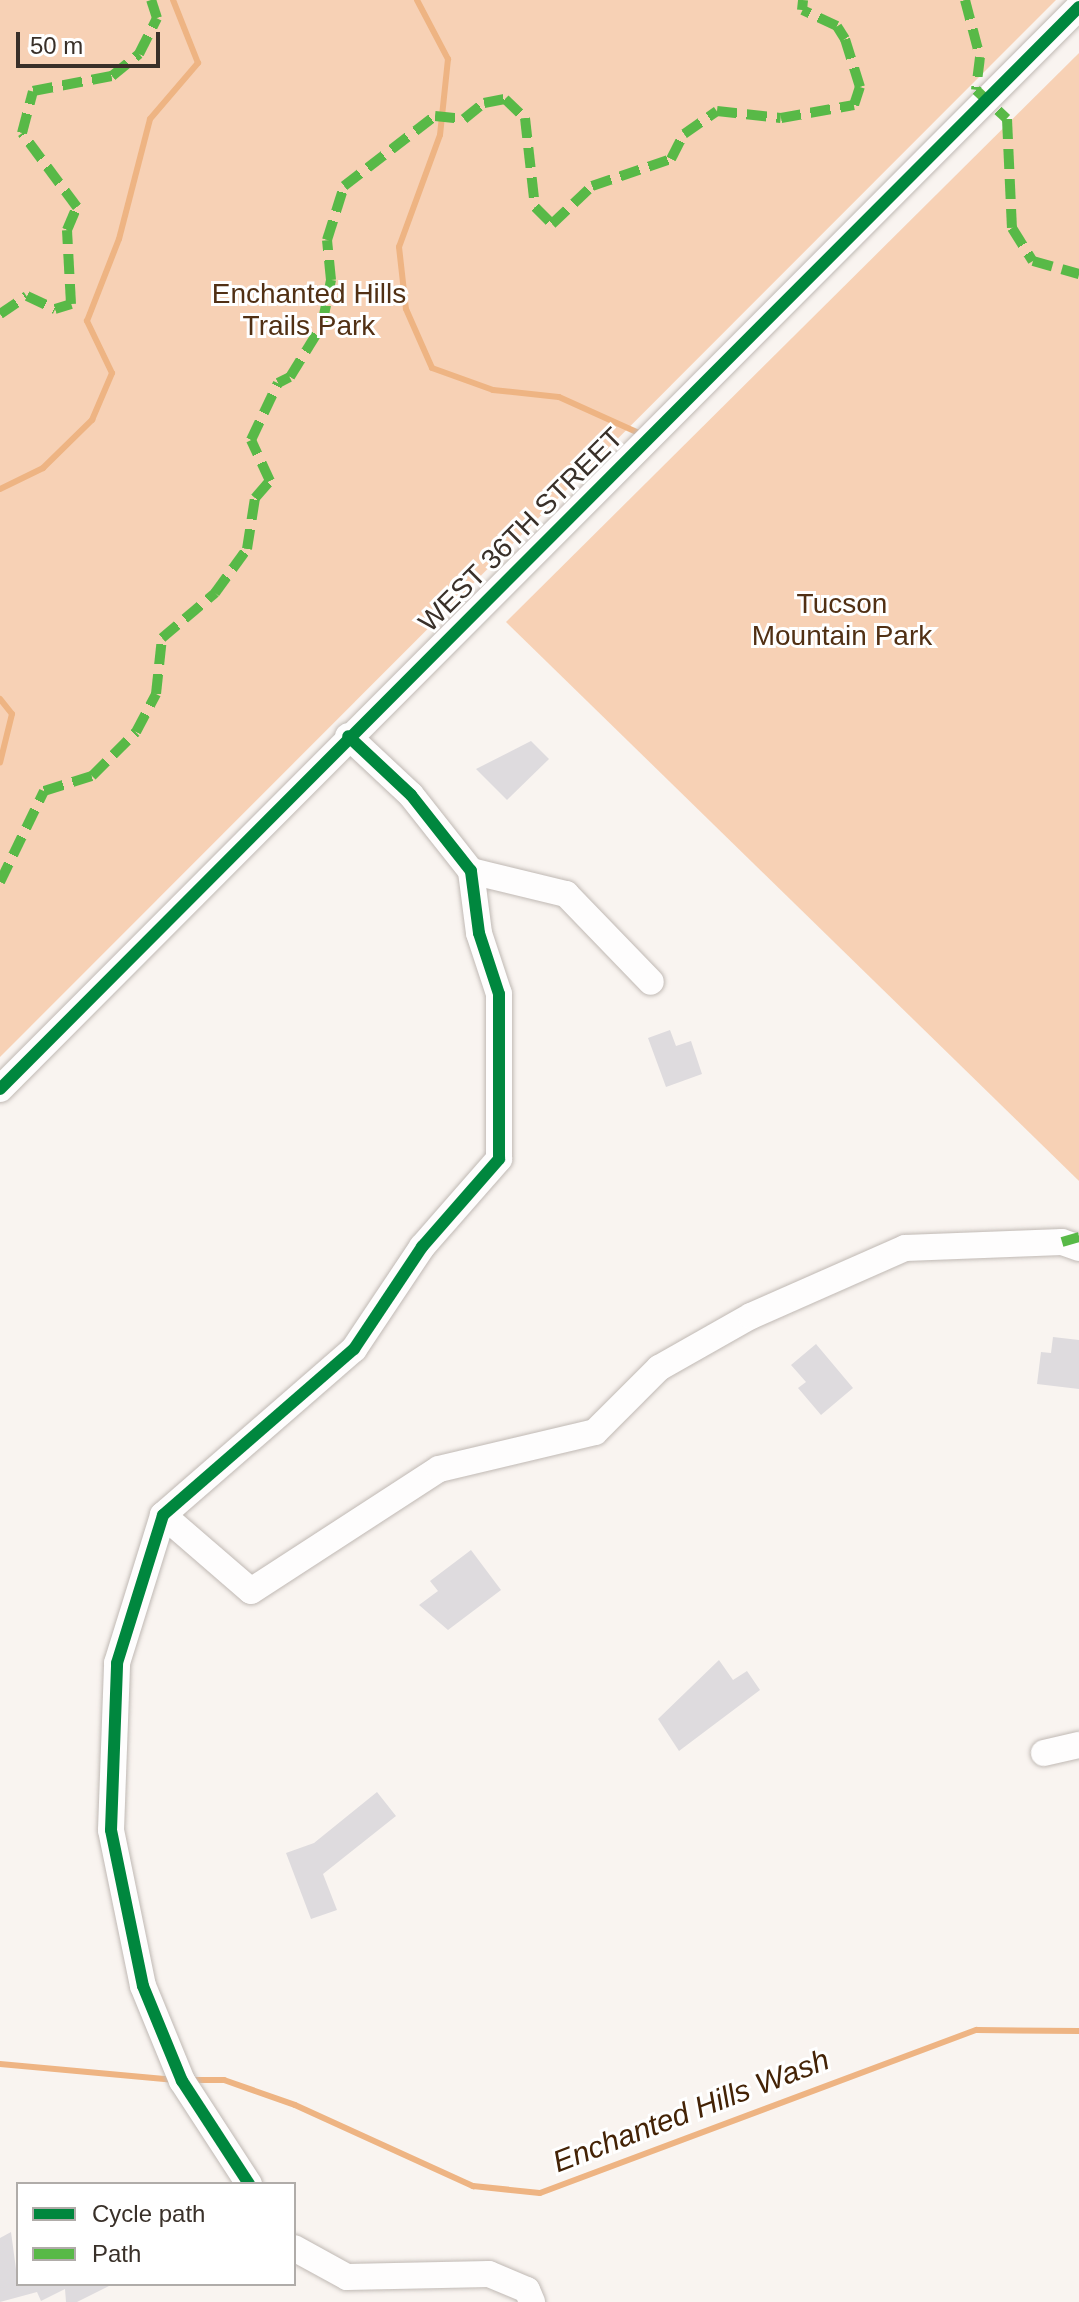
<!DOCTYPE html>
<style>
body{margin:0}
#map{position:relative;width:1079px;height:2302px;overflow:hidden;background:#f9f4f0;font-family:Helvetica,sans-serif}
div>[style]{position:absolute}
.green>*{inset:0;background:#f7d1b5}
.stream>*{height:6px;margin:-3px;padding:0 3px;transform-origin:3px;border-radius:3px;background:#eeb483}
.building>*{inset:0;background:#dedbde}
.roads{filter:drop-shadow(0 0 2px #c0b9b4) drop-shadow(0 0 2px #c0b9b4)}
.minor>*{height:26px;margin:-13px;padding:0 13px;transform-origin:13px;border-radius:13px;background:#fefdfd}
.quiet>*{height:10px;margin-top:-5px;transform-origin:0;background:repeating-linear-gradient(90deg,#58b947 0 20px,transparent 0 30px)}
.cycleway>*{height:12px;margin:-6px;padding:0 6px;transform-origin:6px;border-radius:6px;background:#00873e}
span{translate:-50% -50%;white-space:nowrap;text-align:center;line-height:1.15;-webkit-text-stroke:6px #fff;paint-order:stroke}
.park-label{font-size:28px;color:#513014}
.street-label{font-size:28px;color:#393029}
.water-label{font-size:30px;color:#442306;font-style:italic}
.legend{position:absolute;left:16px;top:2182px;width:280px;height:104px;box-sizing:border-box;background:#fff;border:2px solid #b0aca9;margin:0;padding:10px 14px;list-style:none;font-size:24px;color:#393029}
.legend li{display:flex;align-items:center;gap:16px;height:40px}
.legend b{width:40px;border:2px solid #b0aca9}
.scale{position:absolute;left:16px;top:32px;width:144px;height:36px;box-sizing:border-box;border:4px solid #393029;border-top:0;padding-left:10px;font-size:24px;line-height:28px;white-space:nowrap;color:#393029;-webkit-text-stroke:6px #fff;paint-order:stroke}
</style>
<div id="map">
<div class="green">
<div style="clip-path:polygon(0 0,1056px 0,0 1057px)"></div>
<div style="clip-path:polygon(1079px 53px,1079px 1181px,506px 622px)"></div>
</div>
<div class="stream">
<div style="left:417px;top:0;width:67px;rotate:62.3deg"></div>
<div style="left:448px;top:59px;width:76px;rotate:96deg"></div>
<div style="left:440px;top:135px;width:119px;rotate:110.1deg"></div>
<div style="left:399px;top:247px;width:62px;rotate:83.6deg"></div>
<div style="left:406px;top:309px;width:64px;rotate:66.2deg"></div>
<div style="left:432px;top:368px;width:65px;rotate:19.8deg"></div>
<div style="left:493px;top:390px;width:66px;rotate:6.1deg"></div>
<div style="left:559px;top:397px;width:90px;rotate:24.3deg"></div>
<div style="left:0;top:489px;width:48px;rotate:-26deg"></div>
<div style="left:43px;top:468px;width:69px;rotate:-44.4deg"></div>
<div style="left:92px;top:420px;width:51px;rotate:-66.9deg"></div>
<div style="left:112px;top:373px;width:58px;rotate:-115.7deg"></div>
<div style="left:87px;top:321px;width:88px;rotate:-68.7deg"></div>
<div style="left:119px;top:239px;width:124px;rotate:-75.5deg"></div>
<div style="left:150px;top:119px;width:74px;rotate:-49.4deg"></div>
<div style="left:198px;top:63px;width:68px;rotate:-111.6deg"></div>
<div style="left:0;top:699px;width:19px;rotate:51deg"></div>
<div style="left:12px;top:714px;width:50px;rotate:103.8deg"></div>
<div style="left:0;top:2064px;width:176px;rotate:5.2deg"></div>
<div style="left:191px;top:2080px;width:33px"></div>
<div style="left:224px;top:2080px;width:75px;rotate:19.4deg"></div>
<div style="left:295px;top:2105px;width:196px;rotate:24.5deg"></div>
<div style="left:473px;top:2186px;width:67px;rotate:6deg"></div>
<div style="left:540px;top:2193px;width:466px;rotate:-20.5deg"></div>
<div style="left:977px;top:2030px;width:102px;rotate:0.6deg"></div>
</div>
<div class="building">
<div style="clip-path:polygon(531px 741px,549px 759px,507px 800px,476px 769px)"></div>
<div style="clip-path:polygon(670px 1030px,676px 1046px,691px 1041px,702px 1074px,666px 1087px,648px 1038px)"></div>
<div style="clip-path:polygon(1053px 1337px,1079px 1340px,1079px 1389px,1037px 1384px,1041px 1352px,1051px 1353px)"></div>
<div style="clip-path:polygon(816px 1344px,853px 1388px,821px 1415px,798px 1388px,806px 1382px,791px 1365px)"></div>
<div style="clip-path:polygon(471px 1550px,501px 1590px,448px 1630px,419px 1605px,438px 1591px,430px 1581px)"></div>
<div style="clip-path:polygon(719px 1660px,733px 1680px,747px 1671px,760px 1690px,679px 1751px,658px 1719px)"></div>
<div style="clip-path:polygon(377px 1792px,396px 1816px,323px 1874px,337px 1910px,311px 1919px,286px 1853px,314px 1843px)"></div>
<div style="clip-path:polygon(11px 2232px,18px 2284px,113px 2284px,77px 2302px,66px 2302px,65px 2289px,41px 2301px,37px 2292px,0 2302px,0 2238px)"></div>
</div>
<div class="roads">
<div class="minor">
<div style="left:471px;top:871px;width:98px;rotate:13.6deg"></div>
<div style="left:566px;top:894px;width:122px;rotate:46deg"></div>
<div style="left:0;top:1089px;width:1528px;rotate:-45.08deg"></div>
<div style="left:163px;top:1515px;width:116px;rotate:40.8deg"></div>
<div style="left:251px;top:1591px;width:224px;rotate:-33deg"></div>
<div style="left:439px;top:1469px;width:160px;rotate:-13.3deg"></div>
<div style="left:595px;top:1432px;width:91px;rotate:-45deg"></div>
<div style="left:659px;top:1368px;width:106px;rotate:-29.5deg"></div>
<div style="left:751px;top:1316px;width:168px;rotate:-23.8deg"></div>
<div style="left:905px;top:1248px;width:157px;rotate:-2.2deg"></div>
<div style="left:1062px;top:1242px;width:18px;rotate:19deg"></div>
<div style="left:1044px;top:1753px;width:36px;rotate:-13deg"></div>
<div style="left:249px;top:2184px;width:123px;rotate:-123deg"></div>
<div style="left:182px;top:2081px;width:103px;rotate:-112.3deg"></div>
<div style="left:143px;top:1986px;width:159px;rotate:-101.6deg"></div>
<div style="left:111px;top:1830px;width:167px;rotate:-87.9deg"></div>
<div style="left:117px;top:1663px;width:155px;rotate:-72.7deg"></div>
<div style="left:163px;top:1515px;width:253px;rotate:-41deg"></div>
<div style="left:354px;top:1349px;width:123px;rotate:-56.3deg"></div>
<div style="left:422px;top:1247px;width:117px;rotate:-48.8deg"></div>
<div style="left:499px;top:1159px;width:165px;rotate:-90deg"></div>
<div style="left:499px;top:994px;width:64px;rotate:-108.2deg"></div>
<div style="left:479px;top:933px;width:63px;rotate:-97.4deg"></div>
<div style="left:471px;top:871px;width:97px;rotate:-128.3deg"></div>
<div style="left:411px;top:795px;width:86px;rotate:-136.9deg"></div>
<div style="left:294px;top:2248px;width:60px;rotate:28.7deg"></div>
<div style="left:347px;top:2277px;width:142px;rotate:-1.2deg"></div>
<div style="left:489px;top:2274px;width:41px;rotate:22.8deg"></div>
<div style="left:527px;top:2290px;width:13px;rotate:67deg"></div>
</div>
</div>
<div class="quiet">
<div style="left:965px;top:0;width:59px;rotate:75.3deg"></div>
<div style="left:980px;top:57px;width:33px;rotate:97deg"></div>
<div style="left:976px;top:90px;width:42px;rotate:43.1deg"></div>
<div style="left:1007px;top:119px;width:109px;rotate:87.4deg"></div>
<div style="left:1012px;top:228px;width:39px;rotate:58deg"></div>
<div style="left:1033px;top:261px;width:48px;rotate:15.8deg"></div>
<div style="left:0;top:314px;width:32px;rotate:-34deg"></div>
<div style="left:27px;top:296px;width:31px;rotate:25deg"></div>
<div style="left:55px;top:309px;width:17px;rotate:-17deg"></div>
<div style="left:71px;top:304px;width:74px;rotate:-93.1deg"></div>
<div style="left:67px;top:230px;width:25px;rotate:-67deg"></div>
<div style="left:77px;top:207px;width:92px;rotate:-126.6deg"></div>
<div style="left:22px;top:133px;width:43px;rotate:-75.3deg"></div>
<div style="left:33px;top:91px;width:80px;rotate:-10.8deg"></div>
<div style="left:112px;top:76px;width:35px;rotate:-39deg"></div>
<div style="left:139px;top:54px;width:40px;rotate:-63.4deg"></div>
<div style="left:157px;top:18px;width:19px;rotate:-108deg"></div>
<div style="left:0;top:882px;width:101px;rotate:-64.2deg"></div>
<div style="left:44px;top:791px;width:50px;rotate:-17.4deg"></div>
<div style="left:92px;top:776px;width:62px;rotate:-45deg"></div>
<div style="left:136px;top:732px;width:43px;rotate:-62.2deg"></div>
<div style="left:156px;top:694px;width:56px;rotate:-83.9deg"></div>
<div style="left:162px;top:638px;width:70px;rotate:-40.3deg"></div>
<div style="left:215px;top:593px;width:54px;rotate:-54deg"></div>
<div style="left:247px;top:549px;width:52px;rotate:-81.1deg"></div>
<div style="left:255px;top:498px;width:23px;rotate:-49deg"></div>
<div style="left:270px;top:481px;width:45px;rotate:-114.9deg"></div>
<div style="left:251px;top:440px;width:63px;rotate:-64.7deg"></div>
<div style="left:278px;top:383px;width:13px;rotate:-27deg"></div>
<div style="left:290px;top:377px;width:61px;rotate:-58.4deg"></div>
<div style="left:322px;top:325px;width:46px;rotate:-78.7deg"></div>
<div style="left:331px;top:280px;width:40px;rotate:-95.7deg"></div>
<div style="left:327px;top:240px;width:57px;rotate:-72.5deg"></div>
<div style="left:344px;top:186px;width:115px;rotate:-37.6deg"></div>
<div style="left:435px;top:116px;width:29px;rotate:6deg"></div>
<div style="left:464px;top:119px;width:26px;rotate:-39deg"></div>
<div style="left:484px;top:103px;width:21px;rotate:-11deg"></div>
<div style="left:505px;top:99px;width:28px;rotate:44deg"></div>
<div style="left:525px;top:118px;width:90px;rotate:83.6deg"></div>
<div style="left:535px;top:207px;width:24px;rotate:45deg"></div>
<div style="left:552px;top:224px;width:55px;rotate:-43.5deg"></div>
<div style="left:592px;top:186px;width:83px;rotate:-18.9deg"></div>
<div style="left:671px;top:159px;width:28px;rotate:-63deg"></div>
<div style="left:684px;top:134px;width:40px;rotate:-34.9deg"></div>
<div style="left:717px;top:111px;width:64px;rotate:6.2deg"></div>
<div style="left:781px;top:118px;width:74px;rotate:-10.1deg"></div>
<div style="left:854px;top:105px;width:19px;rotate:-72deg"></div>
<div style="left:860px;top:87px;width:50px;rotate:-107.4deg"></div>
<div style="left:845px;top:39px;width:15px;rotate:-122deg"></div>
<div style="left:837px;top:26px;width:38px;rotate:-155deg"></div>
<div style="left:802px;top:10px;width:10px;rotate:-84deg"></div>
<div style="left:1062px;top:1242px;width:18px;rotate:-16deg"></div>
</div>
<div class="cycleway">
<div style="left:0;top:1089px;width:1528px;rotate:-45.08deg"></div>
<div style="left:249px;top:2184px;width:123px;rotate:-123deg"></div>
<div style="left:182px;top:2081px;width:103px;rotate:-112.3deg"></div>
<div style="left:143px;top:1986px;width:159px;rotate:-101.6deg"></div>
<div style="left:111px;top:1830px;width:167px;rotate:-87.9deg"></div>
<div style="left:117px;top:1663px;width:155px;rotate:-72.7deg"></div>
<div style="left:163px;top:1515px;width:253px;rotate:-41deg"></div>
<div style="left:354px;top:1349px;width:123px;rotate:-56.3deg"></div>
<div style="left:422px;top:1247px;width:117px;rotate:-48.8deg"></div>
<div style="left:499px;top:1159px;width:165px;rotate:-90deg"></div>
<div style="left:499px;top:994px;width:64px;rotate:-108.2deg"></div>
<div style="left:479px;top:933px;width:63px;rotate:-97.4deg"></div>
<div style="left:471px;top:871px;width:97px;rotate:-128.3deg"></div>
<div style="left:411px;top:795px;width:86px;rotate:-136.9deg"></div>
</div>
<div class="park-label">
<span style="left:309px;top:310px">Enchanted Hills<br>Trails Park</span>
<span style="left:842px;top:620px">Tucson<br>Mountain Park</span>
</div>
<div class="street-label">
<span style="left:521px;top:530px;rotate:-45deg">WEST 36TH STREET</span>
</div>
<div class="water-label">
<span style="left:691px;top:2111px;rotate:-21deg">Enchanted Hills Wash</span>
</div>
<ul class="legend">
<li><b style="height:10px;background:#00873e"></b>Cycle path</li>
<li><b style="height:10px;background:#58b947"></b>Path</li>
</ul>
<div class="scale">50 m</div>
</div>
